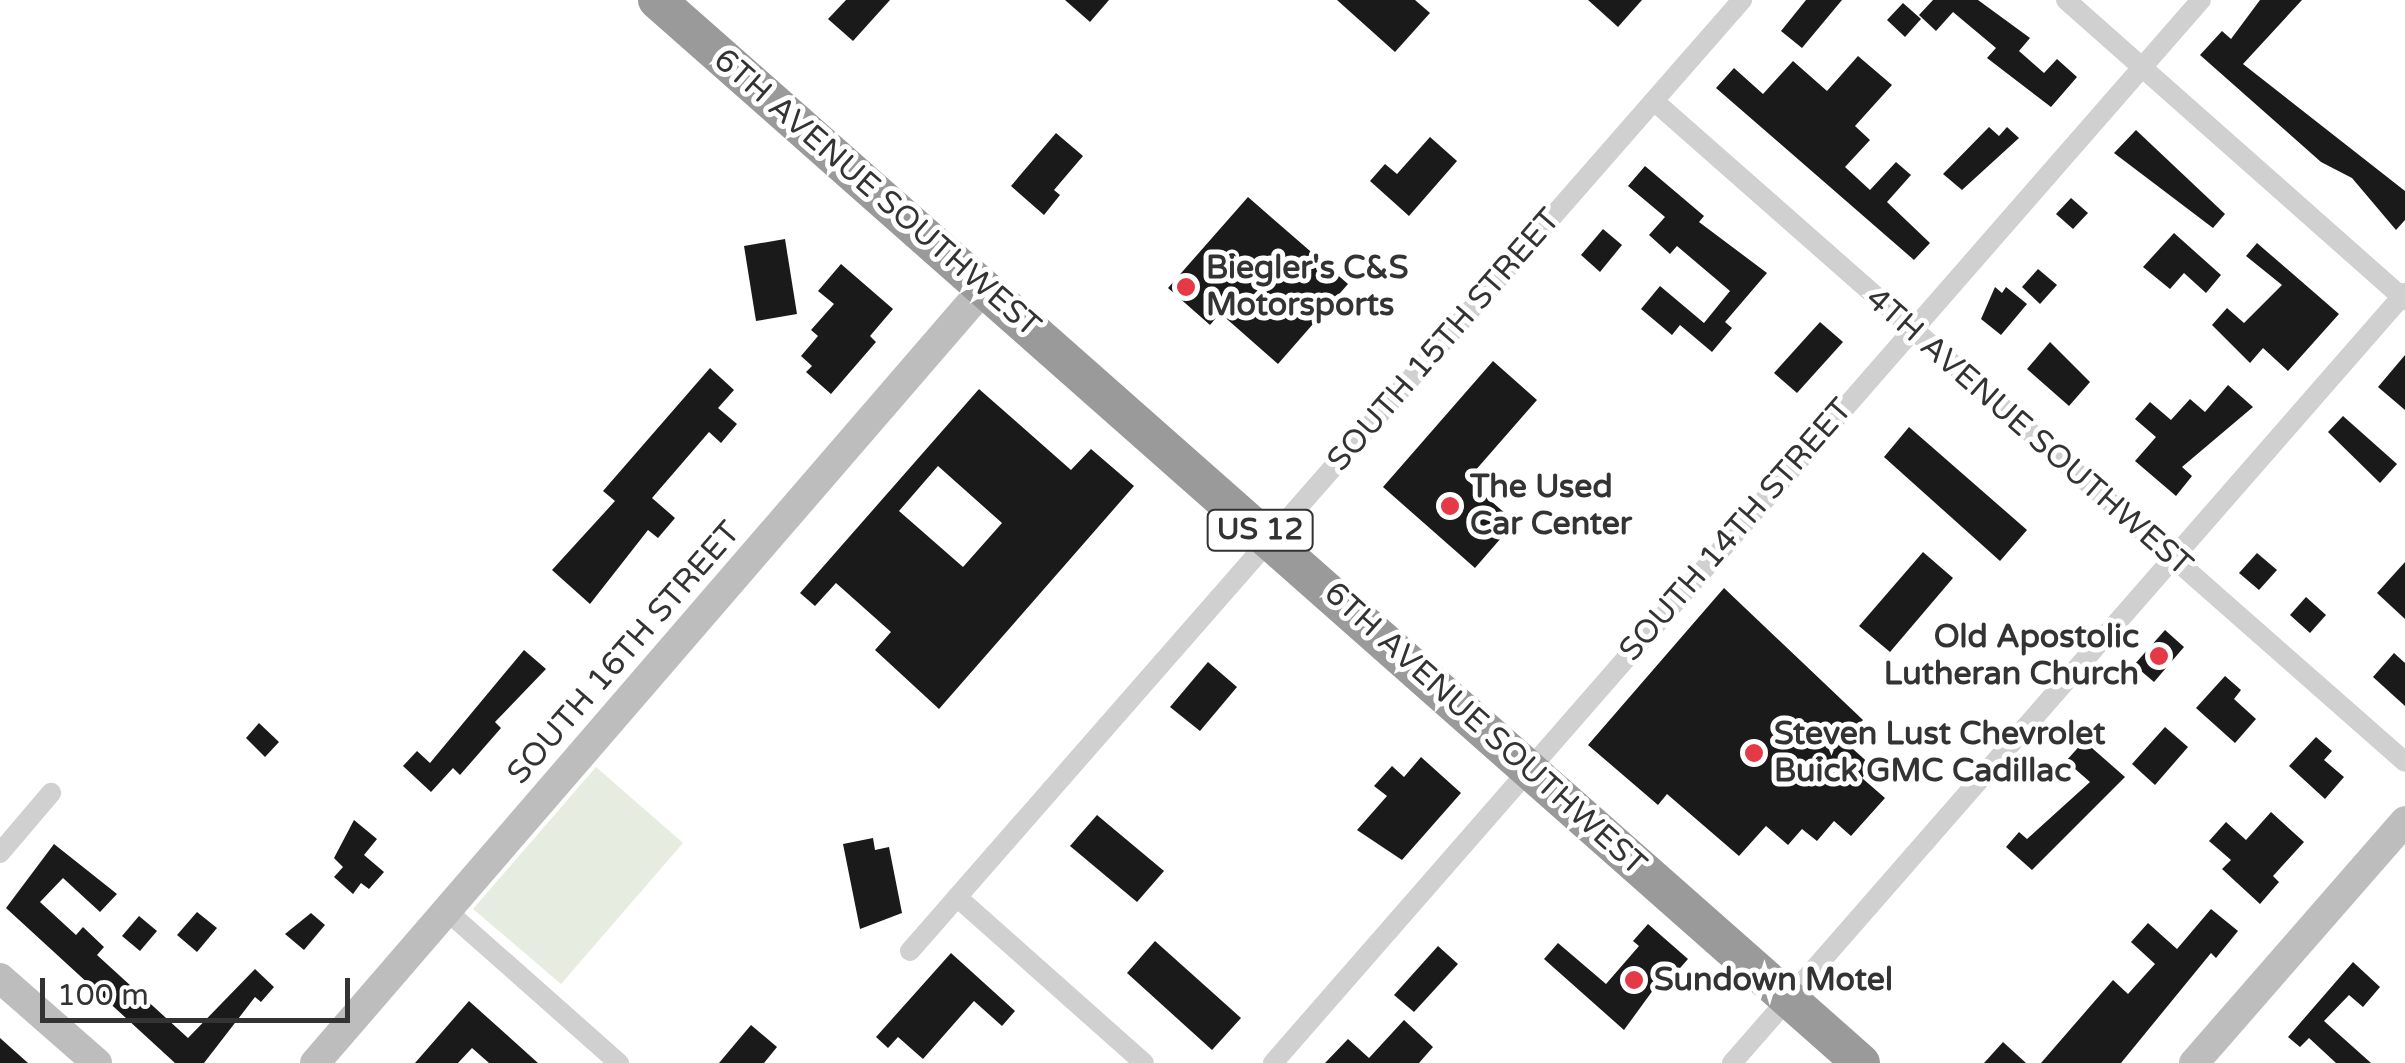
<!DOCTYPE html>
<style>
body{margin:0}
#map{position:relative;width:2405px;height:1063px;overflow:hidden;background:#fff;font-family:"Varela Round",sans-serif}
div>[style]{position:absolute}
.green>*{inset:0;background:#e6ecdf}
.building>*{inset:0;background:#1a1a1a}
.street>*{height:20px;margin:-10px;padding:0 10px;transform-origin:10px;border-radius:10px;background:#d0d0d0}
.secondary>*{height:30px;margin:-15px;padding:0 15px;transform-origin:15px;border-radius:15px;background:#bdbdbd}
.highway>*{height:38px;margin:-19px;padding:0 19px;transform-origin:19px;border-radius:19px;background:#9a9a9a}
.dots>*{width:28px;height:28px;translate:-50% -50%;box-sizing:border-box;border:5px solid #fff;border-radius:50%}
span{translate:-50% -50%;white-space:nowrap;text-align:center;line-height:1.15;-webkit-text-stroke:10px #fff;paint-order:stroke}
.shield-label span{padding:2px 8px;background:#fff;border:2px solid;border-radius:8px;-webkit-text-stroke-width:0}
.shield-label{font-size:30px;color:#333;font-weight:700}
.street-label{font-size:32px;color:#333}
.poi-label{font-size:32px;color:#333;font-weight:700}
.left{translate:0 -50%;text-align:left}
.right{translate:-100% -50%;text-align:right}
.scale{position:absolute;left:40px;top:978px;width:310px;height:45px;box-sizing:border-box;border:5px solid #333;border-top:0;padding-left:12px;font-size:30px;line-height:35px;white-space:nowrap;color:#333;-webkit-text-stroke:8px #fff;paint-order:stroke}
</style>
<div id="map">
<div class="green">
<div style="clip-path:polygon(596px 767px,683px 843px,561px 984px,473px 909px)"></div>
</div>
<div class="building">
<div style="clip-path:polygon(846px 0,890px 0,853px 41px,828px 19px)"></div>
<div style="clip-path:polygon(1065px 0,1109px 0,1090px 22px)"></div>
<div style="clip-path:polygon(1337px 0,1415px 0,1430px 13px,1395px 52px)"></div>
<div style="clip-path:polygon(1588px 0,1642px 0,1618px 27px)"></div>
<div style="clip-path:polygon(1806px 0,1842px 0,1802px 48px,1781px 31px)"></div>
<div style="clip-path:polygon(1933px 0,1978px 0,2030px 38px,2019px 51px,2044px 73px,2057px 59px,2077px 77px,2051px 107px,1987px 58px,1996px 48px,1953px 12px,1936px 31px,1919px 15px)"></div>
<div style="clip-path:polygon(2260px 0,2302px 0,2243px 64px,2405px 191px,2405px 220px,2396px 230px,2352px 178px,2321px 162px,2200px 55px,2222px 31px,2231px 39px)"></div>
<div style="clip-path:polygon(1903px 3px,1921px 19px,1905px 37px,1887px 20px)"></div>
<div style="clip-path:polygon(1858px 56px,1892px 85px,1855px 126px,1870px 140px,1845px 167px,1870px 190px,1896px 162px,1911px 175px,1887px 202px,1930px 243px,1914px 260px,1716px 88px,1734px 68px,1763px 94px,1793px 61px,1827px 91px)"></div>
<div style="clip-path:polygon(1989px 127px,1999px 136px,2007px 127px,2019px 138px,1962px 190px,1943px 174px)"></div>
<div style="clip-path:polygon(2136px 130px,2225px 214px,2213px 228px,2114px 153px)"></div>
<div style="clip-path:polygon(1056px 133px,1083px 156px,1054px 190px,1060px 195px,1044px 215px,1011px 186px)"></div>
<div style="clip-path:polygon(1430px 137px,1457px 161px,1409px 216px,1370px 181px,1385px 164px,1397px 174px)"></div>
<div style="clip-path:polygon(1645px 166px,1704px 216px,1699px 222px,1767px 273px,1725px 322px,1732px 328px,1712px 352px,1680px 325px,1672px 335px,1641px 309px,1660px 286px,1704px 323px,1730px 291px,1677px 246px,1670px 254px,1649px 235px,1665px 217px,1628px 186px)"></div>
<div style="clip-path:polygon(1248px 197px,1348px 284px,1278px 364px,1220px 313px,1210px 325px,1168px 288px)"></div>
<div style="clip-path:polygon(2071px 198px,2088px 213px,2073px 229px,2056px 214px)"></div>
<div style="clip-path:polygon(1603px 229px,1622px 245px,1600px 272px,1581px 255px)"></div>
<div style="clip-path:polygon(2174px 233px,2221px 275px,2206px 293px,2184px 273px,2170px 289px,2143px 267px)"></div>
<div style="clip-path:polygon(785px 239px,797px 314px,756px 321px,744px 246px)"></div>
<div style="clip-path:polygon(2257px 243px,2339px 314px,2288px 371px,2263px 348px,2250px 363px,2212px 325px,2227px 308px,2244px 323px,2282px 285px,2246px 256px)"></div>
<div style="clip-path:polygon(841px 264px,893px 309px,870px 336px,876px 342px,831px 394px,806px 372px,812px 366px,801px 356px,818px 336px,811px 330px,834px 304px,818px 291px)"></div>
<div style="clip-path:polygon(2038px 269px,2057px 285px,2040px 304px,2022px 287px)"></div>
<div style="clip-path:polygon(1995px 287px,2002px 293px,2006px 287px,2027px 304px,2001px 335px,1981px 319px)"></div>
<div style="clip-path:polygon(1820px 322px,1843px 342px,1797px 393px,1774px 373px)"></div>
<div style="clip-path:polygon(2050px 342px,2090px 382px,2069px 406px,2027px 369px)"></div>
<div style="clip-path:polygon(2405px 355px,2405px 410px,2378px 387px)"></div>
<div style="clip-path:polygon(1493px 361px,1537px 400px,1467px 480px,1515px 522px,1475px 568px,1383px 487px)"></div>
<div style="clip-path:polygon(710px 368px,734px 390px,718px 408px,737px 424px,721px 443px,709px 432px,652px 498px,675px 518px,658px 538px,648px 530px,590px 604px,552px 570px,615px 501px,603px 491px)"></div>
<div style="clip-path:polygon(2228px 385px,2253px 407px,2182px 467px,2192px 476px,2176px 496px,2135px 461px,2156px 437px,2135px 419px,2150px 402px,2171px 420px,2190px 399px,2205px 412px)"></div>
<div style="clip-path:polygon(evenodd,979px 389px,1071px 470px,1091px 449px,1134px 486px,939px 709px,875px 650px,891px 632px,836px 583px,815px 606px,800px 593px,979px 389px,938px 466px,1002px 523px,963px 567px,899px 511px,938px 466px)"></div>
<div style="clip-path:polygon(2343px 416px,2397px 464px,2380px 483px,2328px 432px)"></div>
<div style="clip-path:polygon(1909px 427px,2027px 530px,2000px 561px,1884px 457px)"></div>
<div style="clip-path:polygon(1923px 552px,1953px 578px,1890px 652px,1859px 626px)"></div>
<div style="clip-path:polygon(2257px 553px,2277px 570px,2259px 590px,2239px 573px)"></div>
<div style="clip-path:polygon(2405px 562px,2405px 619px,2377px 593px)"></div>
<div style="clip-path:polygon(1724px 588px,1863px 720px,1844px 741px,1872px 766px,1862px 778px,1885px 798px,1851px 836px,1834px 821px,1817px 841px,1802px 829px,1788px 845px,1766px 826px,1739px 856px,1667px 794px,1658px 805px,1588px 745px)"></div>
<div style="clip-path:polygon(2306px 597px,2326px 615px,2310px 633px,2290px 615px)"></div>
<div style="clip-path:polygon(2165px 630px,2184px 647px,2154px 682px,2134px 665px)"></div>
<div style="clip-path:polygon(524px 650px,546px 669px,495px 722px,501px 728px,460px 775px,453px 768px,431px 792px,403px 766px,417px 751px,430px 763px)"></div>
<div style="clip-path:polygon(2394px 653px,2405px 663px,2405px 706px,2373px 677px)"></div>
<div style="clip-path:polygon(1208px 662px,1237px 687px,1200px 731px,1170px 707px)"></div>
<div style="clip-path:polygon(2225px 676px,2241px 690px,2234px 699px,2256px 719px,2235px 743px,2196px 708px)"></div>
<div style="clip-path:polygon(259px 723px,279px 742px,265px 757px,246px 738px)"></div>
<div style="clip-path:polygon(2165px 727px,2188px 747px,2155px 785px,2132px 764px)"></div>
<div style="clip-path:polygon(2316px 737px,2332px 751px,2324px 760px,2344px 777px,2325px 799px,2289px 766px)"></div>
<div style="clip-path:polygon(2084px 741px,2125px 777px,2032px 870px,2006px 847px,2019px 832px,2027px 839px,2090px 782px,2066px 761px)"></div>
<div style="clip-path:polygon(1421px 757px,1461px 793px,1402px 860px,1357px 830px,1387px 796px,1374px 786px,1392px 766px,1404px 777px)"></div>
<div style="clip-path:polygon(2271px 812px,2304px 842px,2273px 876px,2279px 882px,2260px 904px,2222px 869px,2231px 860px,2209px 841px,2226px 822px,2246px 840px)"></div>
<div style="clip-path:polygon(1097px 815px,1164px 871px,1137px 902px,1070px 846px)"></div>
<div style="clip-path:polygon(354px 820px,377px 839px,364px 855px,384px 872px,369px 889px,361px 883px,353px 894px,334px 877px,343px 867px,334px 858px)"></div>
<div style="clip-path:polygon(873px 838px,875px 850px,889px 847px,902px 913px,860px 929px,843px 844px)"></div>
<div style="clip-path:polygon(54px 844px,117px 894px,100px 912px,63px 878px,40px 902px,76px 935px,83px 927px,104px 947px,97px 955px,188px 1038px,255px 969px,274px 987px,261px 1002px,255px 997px,204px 1063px,175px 1063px,6px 908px)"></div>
<div style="clip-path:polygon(2211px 909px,2238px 931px,2216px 958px,2211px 953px,2121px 1063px,2041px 1063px,2113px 980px,2128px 994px,2155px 964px,2131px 942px,2148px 923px,2177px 949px)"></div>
<div style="clip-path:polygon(197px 912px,217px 928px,197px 952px,177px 935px)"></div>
<div style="clip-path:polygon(311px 913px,325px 925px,304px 950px,285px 934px)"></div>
<div style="clip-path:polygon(139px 916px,157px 931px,140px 951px,122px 936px)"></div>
<div style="clip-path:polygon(1648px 924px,1688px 959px,1673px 976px,1667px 971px,1624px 1030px,1544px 959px,1558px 943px,1606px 984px,1639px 946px,1633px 941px)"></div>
<div style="clip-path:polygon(1155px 941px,1241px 1018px,1212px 1050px,1127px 973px)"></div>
<div style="clip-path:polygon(1438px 946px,1458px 964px,1414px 1012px,1394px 995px)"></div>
<div style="clip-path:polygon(951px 953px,1015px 1011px,1002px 1026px,974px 1001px,923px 1059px,898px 1037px,888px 1048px,876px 1037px)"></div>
<div style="clip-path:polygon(2353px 962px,2380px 987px,2363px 1007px,2349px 995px,2324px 1021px,2371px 1063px,2336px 1063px,2309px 1038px,2300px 1047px,2288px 1037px)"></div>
<div style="clip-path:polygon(469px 1001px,538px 1063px,489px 1063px,472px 1048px,458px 1063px,415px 1063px)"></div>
<div style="clip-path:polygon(1404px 1020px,1433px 1047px,1419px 1063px,1325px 1063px,1348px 1039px,1369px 1058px)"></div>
<div style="clip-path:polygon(751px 1025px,777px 1047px,764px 1063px,719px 1063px)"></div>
<div style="clip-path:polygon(0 1038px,28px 1063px,0 1063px)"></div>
<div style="clip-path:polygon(2003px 1042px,2026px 1063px,1984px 1063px)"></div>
</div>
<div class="street">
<div style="left:2066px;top:0;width:453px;rotate:41.5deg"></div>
<div style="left:1654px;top:101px;width:1000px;rotate:41.35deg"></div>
<div style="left:0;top:853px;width:79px;rotate:-49.6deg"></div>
<div style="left:957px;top:897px;width:250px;rotate:41.6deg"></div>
<div style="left:447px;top:911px;width:230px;rotate:41.5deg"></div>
<div style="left:910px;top:951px;width:1264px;rotate:-48.82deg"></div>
<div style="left:1273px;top:1063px;width:1411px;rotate:-48.88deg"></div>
<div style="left:1732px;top:1063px;width:1023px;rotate:-48.85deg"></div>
</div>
<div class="secondary">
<div style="left:0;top:978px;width:129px;rotate:41.2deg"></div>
<div style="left:315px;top:1063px;width:1024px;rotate:-49.2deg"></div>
<div style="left:2194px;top:1063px;width:321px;rotate:-48.9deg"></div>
</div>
<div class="highway">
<div style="left:657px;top:0;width:1606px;rotate:41.44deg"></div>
</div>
<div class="dots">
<div style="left:1186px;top:287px;background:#e63946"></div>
<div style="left:1450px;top:506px;background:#e63946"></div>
<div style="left:2159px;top:656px;background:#e63946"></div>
<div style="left:1754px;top:753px;background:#e63946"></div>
<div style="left:1634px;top:980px;background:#e63946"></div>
</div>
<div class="shield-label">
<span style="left:1260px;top:530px">US 12</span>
</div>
<div class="street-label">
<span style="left:877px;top:193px;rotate:41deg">6TH AVENUE SOUTHWEST</span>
<span style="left:1444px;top:340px;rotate:-49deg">SOUTH 15TH STREET</span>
<span style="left:2029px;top:432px;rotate:41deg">4TH AVENUE SOUTHWEST</span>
<span style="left:1736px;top:530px;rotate:-49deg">SOUTH 14TH STREET</span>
<span style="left:624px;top:653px;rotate:-49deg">SOUTH 16TH STREET</span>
<span style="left:1485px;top:729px;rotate:42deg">6TH AVENUE SOUTHWEST</span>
</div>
<div class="poi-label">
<span class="left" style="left:1206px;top:287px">Biegler's C&amp;S<br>Motorsports</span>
<span class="left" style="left:1470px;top:506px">The Used<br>Car Center</span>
<span class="right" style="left:2139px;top:656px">Old Apostolic<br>Lutheran Church</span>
<span class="left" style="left:1774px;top:753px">Steven Lust Chevrolet<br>Buick GMC Cadillac</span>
<span class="left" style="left:1654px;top:980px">Sundown Motel</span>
</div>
<div class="scale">100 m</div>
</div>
